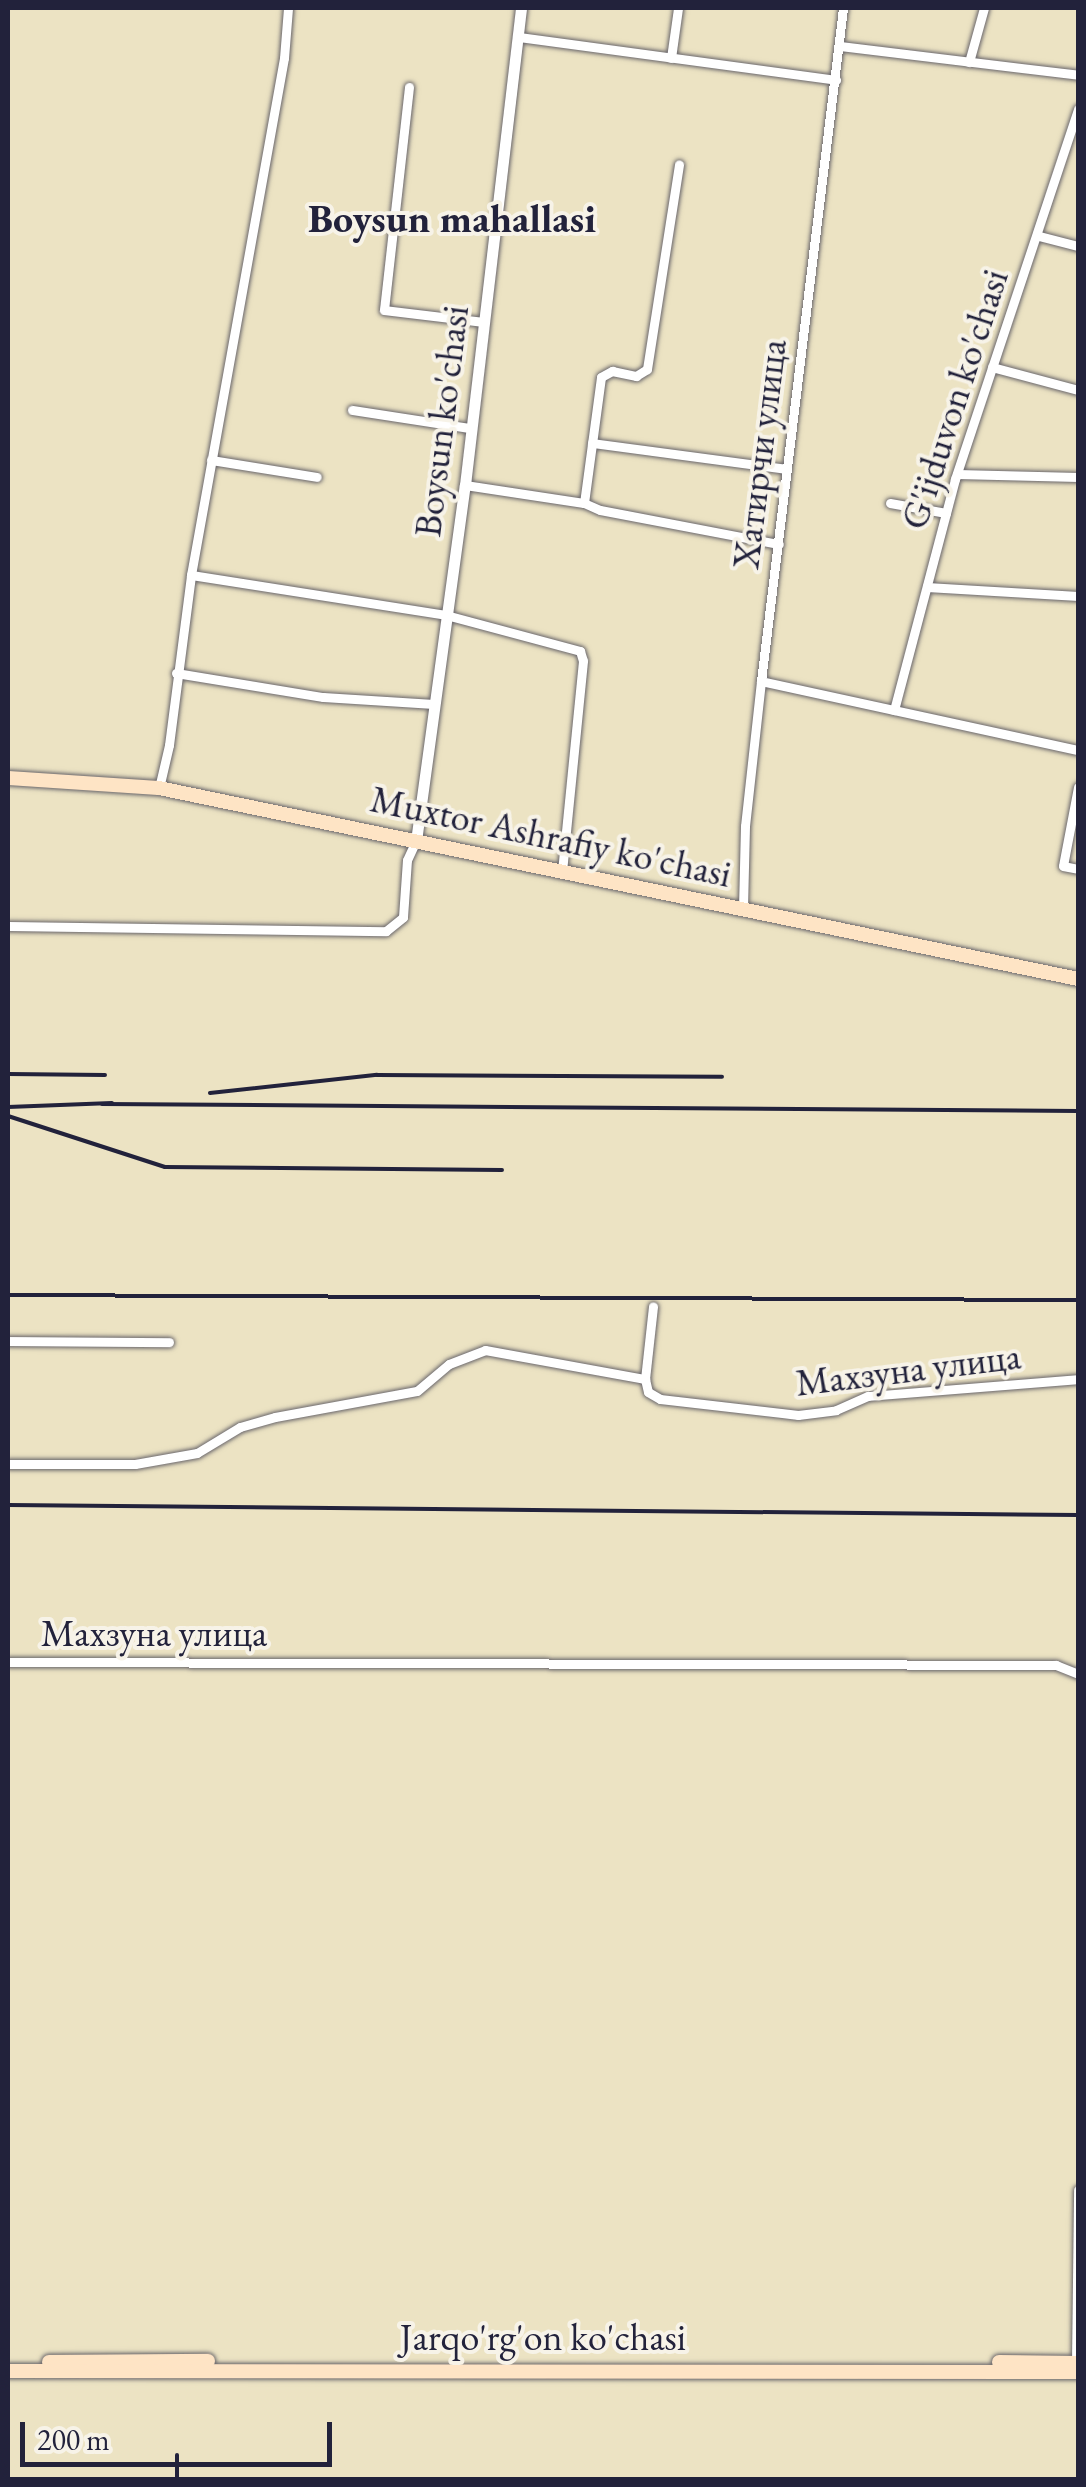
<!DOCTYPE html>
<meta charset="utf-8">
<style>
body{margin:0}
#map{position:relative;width:1086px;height:2487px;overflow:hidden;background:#ece3c3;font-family:"EB Garamond",serif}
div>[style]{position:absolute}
.roads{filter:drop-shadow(0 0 2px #69666b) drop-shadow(0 0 2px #69666b)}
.minor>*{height:9px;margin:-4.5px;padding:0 4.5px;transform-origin:4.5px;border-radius:4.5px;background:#fff}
.tertiary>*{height:11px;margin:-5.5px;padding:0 5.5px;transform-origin:5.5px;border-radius:5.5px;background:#fff}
.secondary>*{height:14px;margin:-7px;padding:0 7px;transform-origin:7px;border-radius:7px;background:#fee4c5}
.rail>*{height:4px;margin:-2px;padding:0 2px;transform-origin:2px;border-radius:2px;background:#22223b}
span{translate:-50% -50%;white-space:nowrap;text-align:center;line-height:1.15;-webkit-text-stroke:8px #f7f3e8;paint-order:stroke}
.street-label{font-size:38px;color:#22223b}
.neighbourhood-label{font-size:40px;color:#22223b;font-weight:700}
.frame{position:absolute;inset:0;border:10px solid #22223b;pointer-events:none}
.scale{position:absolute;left:20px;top:2422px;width:312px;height:45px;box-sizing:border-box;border:5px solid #22223b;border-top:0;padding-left:12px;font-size:30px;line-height:35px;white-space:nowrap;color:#22223b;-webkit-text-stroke:8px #f7f3e8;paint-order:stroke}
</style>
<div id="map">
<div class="roads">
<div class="minor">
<div style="left:519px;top:37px;width:320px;rotate:7.7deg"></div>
<div style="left:840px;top:46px;width:240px;rotate:6.9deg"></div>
<div style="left:671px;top:58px;width:50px;rotate:-82deg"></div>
<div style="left:969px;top:62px;width:56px;rotate:-74.5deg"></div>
<div style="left:409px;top:87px;width:224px;rotate:96.4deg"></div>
<div style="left:384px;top:310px;width:100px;rotate:6.9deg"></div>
<div style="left:1039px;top:236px;width:40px;rotate:14.4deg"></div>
<div style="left:992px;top:367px;width:89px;rotate:15deg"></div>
<div style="left:352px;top:410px;width:119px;rotate:8.7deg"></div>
<div style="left:592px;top:443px;width:196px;rotate:7.6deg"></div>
<div style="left:211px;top:460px;width:107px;rotate:9.1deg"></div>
<div style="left:957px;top:474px;width:121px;rotate:1.4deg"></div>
<div style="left:465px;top:485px;width:120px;rotate:8.6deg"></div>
<div style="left:584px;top:503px;width:17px;rotate:24deg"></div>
<div style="left:600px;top:510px;width:182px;rotate:10.8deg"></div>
<div style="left:584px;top:503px;width:127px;rotate:-82.3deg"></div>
<div style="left:601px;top:377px;width:13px;rotate:-29deg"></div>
<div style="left:612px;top:371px;width:25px;rotate:12deg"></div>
<div style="left:636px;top:376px;width:13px;rotate:-32deg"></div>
<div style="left:647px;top:369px;width:207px;rotate:-81.1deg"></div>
<div style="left:890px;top:503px;width:57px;rotate:10.1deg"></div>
<div style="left:191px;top:575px;width:258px;rotate:8.9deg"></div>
<div style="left:446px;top:615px;width:139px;rotate:15deg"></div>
<div style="left:580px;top:651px;width:10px;rotate:73deg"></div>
<div style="left:583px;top:661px;width:211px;rotate:95.7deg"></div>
<div style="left:927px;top:587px;width:151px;rotate:3.4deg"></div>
<div style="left:176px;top:673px;width:149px;rotate:9.3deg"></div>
<div style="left:323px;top:697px;width:111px;rotate:3.6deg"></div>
<div style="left:761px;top:681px;width:324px;rotate:12.3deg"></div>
<div style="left:894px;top:710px;width:239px;rotate:-75.2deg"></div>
<div style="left:955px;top:479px;width:390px;rotate:-71.6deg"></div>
<div style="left:1078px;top:787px;width:80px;rotate:100.8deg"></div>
<div style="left:1063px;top:866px;width:15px;rotate:11deg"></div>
<div style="left:159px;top:788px;width:44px;rotate:-76.9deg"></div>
<div style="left:169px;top:745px;width:171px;rotate:-82.6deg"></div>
<div style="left:191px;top:575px;width:525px;rotate:-79.8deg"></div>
<div style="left:284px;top:58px;width:50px;rotate:-85.4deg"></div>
<div style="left:743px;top:908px;width:82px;rotate:-88.6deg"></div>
<div style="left:745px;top:826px;width:146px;rotate:-83.7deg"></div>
<div style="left:761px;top:681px;width:678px;rotate:-83.05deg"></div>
<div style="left:8px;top:926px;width:378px;rotate:0.8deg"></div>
<div style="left:386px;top:931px;width:22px;rotate:-39deg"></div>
<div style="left:403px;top:917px;width:57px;rotate:-86deg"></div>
<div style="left:407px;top:860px;width:21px;rotate:-65deg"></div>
<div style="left:8px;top:1341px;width:161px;rotate:0.4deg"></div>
<div style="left:645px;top:1379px;width:73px;rotate:-83.7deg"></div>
<div style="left:8px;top:1464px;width:127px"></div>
<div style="left:135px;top:1464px;width:63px;rotate:-10.1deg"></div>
<div style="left:197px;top:1453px;width:50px;rotate:-31.2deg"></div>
<div style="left:240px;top:1427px;width:36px;rotate:-16deg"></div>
<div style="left:275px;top:1417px;width:144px;rotate:-10.4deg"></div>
<div style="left:417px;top:1391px;width:42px;rotate:-40.2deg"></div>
<div style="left:449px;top:1364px;width:39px;rotate:-21deg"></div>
<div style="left:485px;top:1350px;width:163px;rotate:10.3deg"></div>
<div style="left:645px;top:1379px;width:13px;rotate:77deg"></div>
<div style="left:648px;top:1392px;width:14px;rotate:30deg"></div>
<div style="left:660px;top:1399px;width:139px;rotate:6.6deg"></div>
<div style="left:798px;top:1415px;width:38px;rotate:-7deg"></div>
<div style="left:836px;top:1410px;width:35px;rotate:-24deg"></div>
<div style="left:868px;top:1396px;width:211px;rotate:-4.6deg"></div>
<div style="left:8px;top:1662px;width:1048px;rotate:0.16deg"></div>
<div style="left:1056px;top:1665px;width:24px;rotate:22deg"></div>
<div style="left:1076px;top:2363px;width:173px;rotate:-89.3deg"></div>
</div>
<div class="tertiary">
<div style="left:416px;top:841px;width:359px;rotate:-82.2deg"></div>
<div style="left:465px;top:485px;width:480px;rotate:-83.3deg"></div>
</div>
<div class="secondary">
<div style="left:8px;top:778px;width:151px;rotate:3.8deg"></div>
<div style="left:159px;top:788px;width:939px;rotate:11.74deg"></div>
<div style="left:49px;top:2362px;width:159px;rotate:-0.4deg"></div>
<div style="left:999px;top:2362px;width:79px;rotate:0.7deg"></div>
<div style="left:8px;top:2371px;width:1070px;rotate:0.05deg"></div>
</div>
</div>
<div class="rail">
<div style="left:8px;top:1074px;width:97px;rotate:0.6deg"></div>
<div style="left:210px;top:1093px;width:168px;rotate:-6.2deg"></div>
<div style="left:377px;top:1075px;width:345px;rotate:0.3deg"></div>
<div style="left:102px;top:1104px;width:976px;rotate:0.41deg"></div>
<div style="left:8px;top:1107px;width:104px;rotate:-2.2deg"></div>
<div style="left:8px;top:1116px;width:165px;rotate:18deg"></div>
<div style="left:165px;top:1167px;width:337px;rotate:0.5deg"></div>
<div style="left:8px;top:1295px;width:1070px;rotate:0.27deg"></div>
<div style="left:8px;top:1505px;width:1070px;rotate:0.54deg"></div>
<div style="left:177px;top:2480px;width:25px;rotate:-90deg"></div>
</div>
<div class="street-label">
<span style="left:954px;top:399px;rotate:-72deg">G'ijduvon ko'chasi</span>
<span style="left:441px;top:421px;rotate:-83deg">Boysun ko'chasi</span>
<span style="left:759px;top:454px;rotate:-83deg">Хатирчи улица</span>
<span style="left:551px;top:836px;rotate:12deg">Muxtor Ashrafiy ko'chasi</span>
<span style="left:908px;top:1369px;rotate:-7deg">Махзуна улица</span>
<span style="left:154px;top:1633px">Махзуна улица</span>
<span style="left:543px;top:2337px">Jarqo'rg'on ko'chasi</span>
</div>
<div class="neighbourhood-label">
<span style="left:452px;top:218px">Boysun mahallasi</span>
</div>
<div class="frame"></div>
<div class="scale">200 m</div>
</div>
